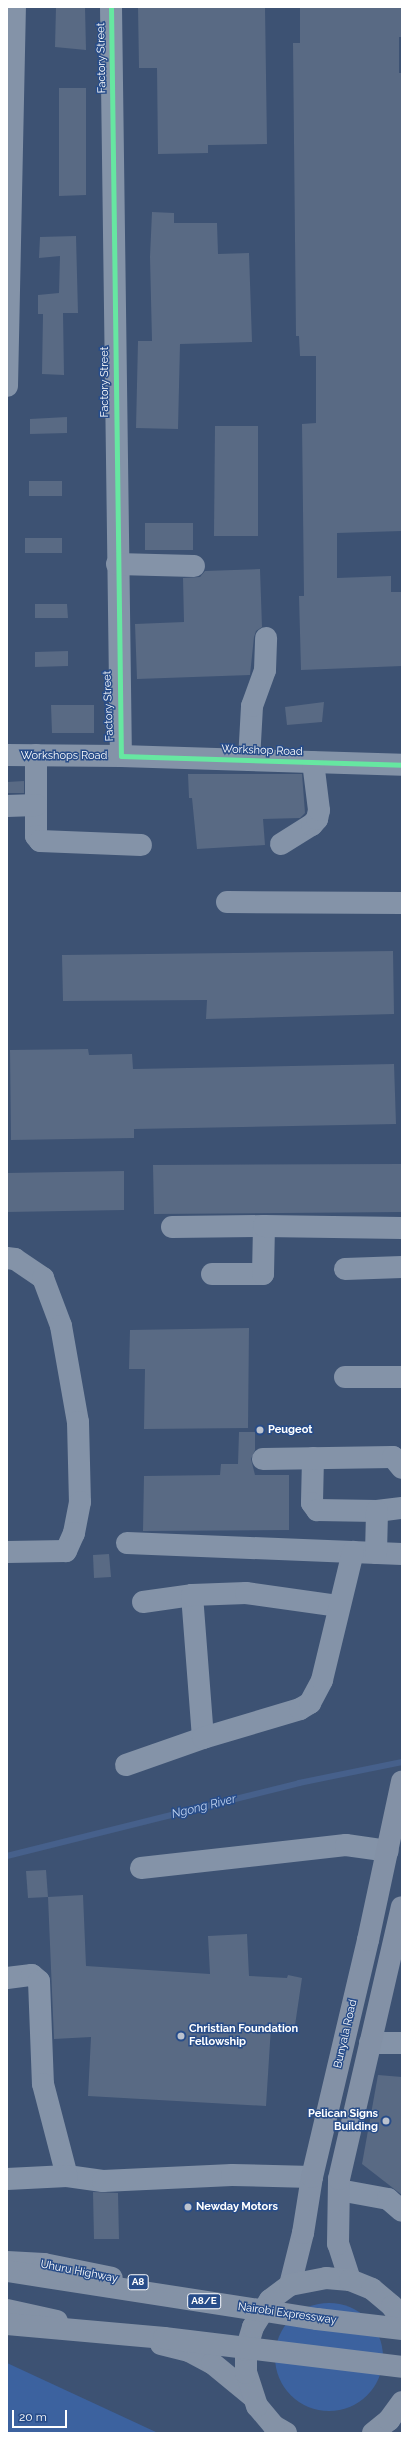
<!DOCTYPE html>
<style>
body{margin:0}
#map{position:relative;width:409px;height:2440px;overflow:hidden;background:#3d5273;font-family:Raleway,sans-serif}
div>[style]{position:absolute}
.green>*{inset:0;background:#3c629f}
.round{border-radius:50%}
.stream>*{height:5.5px;margin:-2.75px;padding:0 2.75px;transform-origin:2.75px;border-radius:2.75px;background:#46608b}
.building>*{inset:0;background:#596a84}
.minor>*{height:22px;margin:-11px;padding:0 11px;transform-origin:11px;border-radius:11px;background:#8493a8}
.major>*{height:22px;margin:-11px;padding:0 11px;transform-origin:11px;border-radius:11px;background:#8391a6}
.highway>*{height:22px;margin:-11px;padding:0 11px;transform-origin:11px;border-radius:11px;background:#8492a6}
.highway-bridge>*{height:22px;margin:-11px;padding:0 11px;transform-origin:11px;border-radius:11px;background:#8492a6}
.cycleway>*{height:5px;margin:-2.5px;padding:0 2.5px;transform-origin:2.5px;border-radius:2.5px;background:#66e7a1}
.dots>*{width:11px;height:11px;translate:-50% -50%;box-sizing:border-box;border:2px solid #274c89;border-radius:50%}
span{translate:-50% -50%;white-space:nowrap;text-align:center;line-height:1.15;-webkit-text-stroke:3px #274c89;paint-order:stroke}
.shield-label span{padding:1px 3px;background:#274c89;border:1px solid;border-radius:3px;-webkit-text-stroke-width:0}
.shield-label{font-size:10px;color:#fff;font-weight:700}
.street-label{font-size:11px;color:#fff}
.poi-label{font-size:11px;color:#fff;font-weight:700}
.left{translate:0 -50%;text-align:left}
.right{translate:-100% -50%;text-align:right}
.water-label{font-size:12px;color:#c0d3f0;font-style:italic}
.frame{position:absolute;inset:0;border:8px solid #fff;pointer-events:none}
.scale{position:absolute;left:12px;top:2410px;width:55px;height:18px;box-sizing:border-box;border:2px solid #fff;border-top:0;padding-left:5px;font-size:12px;line-height:14px;white-space:nowrap;color:#fff;-webkit-text-stroke:3px #274c89;paint-order:stroke}
</style>
<div id="map">
<div class="green">
<div class="round" style="left:275px;top:2303px;width:108px;height:108px"></div>
<div style="clip-path:polygon(7px 2363px,158px 2433px,7px 2433px)"></div>
</div>
<div class="stream">
<div style="left:7px;top:1856px;width:301px;rotate:-14deg"></div>
<div style="left:299px;top:1783px;width:105px;rotate:-11.5deg"></div>
</div>
<div class="building">
<div style="clip-path:polygon(56px 7px,85px 7px,86px 50px,55px 47px)"></div>
<div style="clip-path:polygon(138px 7px,265px 7px,267px 144px,208px 145px,208px 153px,158px 154px,157px 68px,139px 68px)"></div>
<div style="clip-path:polygon(300px 7px,402px 7px,402px 37px,399px 37px,399px 73px,402px 73px,402px 531px,337px 533px,337px 578px,391px 576px,391px 592px,402px 592px,402px 666px,301px 670px,299px 596px,304px 596px,302px 424px,316px 423px,316px 356px,300px 356px,299px 336px,296px 336px,293px 43px,300px 43px)"></div>
<div style="clip-path:polygon(59px 88px,86px 88px,86px 195px,59px 196px)"></div>
<div style="clip-path:polygon(152px 212px,174px 213px,174px 223px,217px 223px,218px 254px,249px 253px,252px 342px,180px 344px,178px 429px,136px 428px,138px 341px,152px 341px,150px 257px)"></div>
<div style="clip-path:polygon(76px 236px,78px 313px,63px 313px,64px 375px,42px 374px,43px 314px,38px 314px,38px 295px,59px 293px,60px 256px,39px 258px,40px 237px)"></div>
<div style="clip-path:polygon(67px 417px,67px 433px,30px 434px,30px 419px)"></div>
<div style="clip-path:polygon(215px 426px,258px 426px,258px 536px,214px 536px)"></div>
<div style="clip-path:polygon(29px 481px,62px 481px,62px 496px,29px 496px)"></div>
<div style="clip-path:polygon(145px 523px,193px 523px,193px 550px,145px 550px)"></div>
<div style="clip-path:polygon(25px 538px,62px 538px,62px 553px,25px 553px)"></div>
<div style="clip-path:polygon(260px 569px,262px 627px,256px 631px,254px 637px,250px 675px,137px 679px,135px 624px,184px 622px,183px 578px,200px 577px,205px 571px)"></div>
<div style="clip-path:polygon(35px 604px,67px 604px,68px 618px,35px 618px)"></div>
<div style="clip-path:polygon(68px 651px,68px 666px,35px 667px,35px 652px)"></div>
<div style="clip-path:polygon(324px 702px,322px 722px,287px 725px,285px 707px)"></div>
<div style="clip-path:polygon(51px 705px,94px 705px,94px 733px,52px 733px)"></div>
<div style="clip-path:polygon(188px 774px,302px 774px,305px 813px,300px 818px,263px 819px,265px 845px,197px 849px,192px 798px,189px 798px)"></div>
<div style="clip-path:polygon(24px 781px,24px 793px,7px 793px,7px 782px)"></div>
<div style="clip-path:polygon(393px 951px,394px 1014px,206px 1019px,207px 1000px,63px 1001px,62px 955px)"></div>
<div style="clip-path:polygon(88px 1049px,89px 1055px,132px 1054px,133px 1069px,394px 1064px,396px 1124px,134px 1129px,134px 1138px,11px 1140px,10px 1050px)"></div>
<div style="clip-path:polygon(402px 1164px,402px 1212px,154px 1214px,153px 1165px)"></div>
<div style="clip-path:polygon(124px 1171px,124px 1210px,7px 1212px,7px 1173px)"></div>
<div style="clip-path:polygon(249px 1328px,248px 1428px,144px 1429px,145px 1369px,129px 1369px,130px 1330px)"></div>
<div style="clip-path:polygon(239px 1432px,255px 1432px,255px 1450px,251px 1459px,255px 1475px,289px 1475px,289px 1530px,143px 1531px,144px 1476px,220px 1475px,221px 1464px,238px 1464px)"></div>
<div style="clip-path:polygon(109px 1554px,111px 1577px,94px 1578px,93px 1555px)"></div>
<div style="clip-path:polygon(46px 1870px,48px 1897px,28px 1898px,26px 1871px)"></div>
<div style="clip-path:polygon(83px 1895px,86px 1966px,210px 1974px,208px 1936px,247px 1934px,249px 1976px,287px 1978px,288px 1975px,302px 1978px,294px 2032px,271px 2027px,266px 2106px,88px 2096px,91px 2037px,54px 2039px,48px 1897px)"></div>
<div style="clip-path:polygon(378px 2075px,402px 2077px,402px 2195px,362px 2164px)"></div>
<div style="clip-path:polygon(93px 2192px,118px 2193px,119px 2239px,94px 2239px)"></div>
</div>
<div class="minor">
<div style="left:111px;top:7px;width:749px;rotate:89.24deg"></div>
<div style="left:7px;top:386px;width:379px;rotate:-88.8deg"></div>
<div style="left:117px;top:564px;width:77px;rotate:1.5deg"></div>
<div style="left:7px;top:755px;width:114px;rotate:0.5deg"></div>
<div style="left:121px;top:756px;width:281px;rotate:1.8deg"></div>
<div style="left:36px;top:755px;width:81px;rotate:90deg"></div>
<div style="left:36px;top:836px;width:6px;rotate:51deg"></div>
<div style="left:40px;top:841px;width:101px;rotate:2.3deg"></div>
<div style="left:249px;top:760px;width:54px;rotate:-86.8deg"></div>
<div style="left:252px;top:706px;width:38px;rotate:-70deg"></div>
<div style="left:265px;top:670px;width:32px;rotate:-88deg"></div>
<div style="left:7px;top:806px;width:29px;rotate:-2deg"></div>
<div style="left:281px;top:844px;width:36px;rotate:-32deg"></div>
<div style="left:312px;top:825px;width:8px;rotate:-50deg"></div>
<div style="left:317px;top:819px;width:9px;rotate:-77deg"></div>
<div style="left:319px;top:810px;width:48px;rotate:-97.1deg"></div>
<div style="left:227px;top:902px;width:175px;rotate:0.3deg"></div>
<div style="left:172px;top:1227px;width:92px;rotate:-0.6deg"></div>
<div style="left:7px;top:1258px;width:8px;rotate:7deg"></div>
<div style="left:15px;top:1259px;width:34px;rotate:34deg"></div>
<div style="left:43px;top:1278px;width:51px;rotate:69.4deg"></div>
<div style="left:61px;top:1326px;width:97px;rotate:80deg"></div>
<div style="left:78px;top:1422px;width:80px;rotate:88.6deg"></div>
<div style="left:80px;top:1502px;width:32px;rotate:101deg"></div>
<div style="left:74px;top:1533px;width:20px;rotate:114deg"></div>
<div style="left:66px;top:1551px;width:59px;rotate:179deg"></div>
<div style="left:345px;top:1269px;width:57px;rotate:-2deg"></div>
<div style="left:212px;top:1274px;width:51px"></div>
<div style="left:263px;top:1274px;width:48px;rotate:-88.8deg"></div>
<div style="left:264px;top:1226px;width:138px;rotate:0.8deg"></div>
<div style="left:345px;top:1377px;width:57px"></div>
<div style="left:313px;top:1458px;width:45px;rotate:91.3deg"></div>
<div style="left:312px;top:1503px;width:9px;rotate:54deg"></div>
<div style="left:317px;top:1510px;width:60px;rotate:1deg"></div>
<div style="left:377px;top:1511px;width:25px;rotate:-7deg"></div>
<div style="left:263px;top:1459px;width:130px;rotate:-0.9deg"></div>
<div style="left:393px;top:1457px;width:14px;rotate:51deg"></div>
<div style="left:127px;top:1543px;width:275px;rotate:2.3deg"></div>
<div style="left:376px;top:1553px;width:42px;rotate:-88.6deg"></div>
<div style="left:192px;top:1595px;width:143px;rotate:85.6deg"></div>
<div style="left:143px;top:1602px;width:49px;rotate:-8.1deg"></div>
<div style="left:192px;top:1595px;width:54px;rotate:-2.1deg"></div>
<div style="left:246px;top:1593px;width:94px;rotate:8deg"></div>
<div style="left:126px;top:1765px;width:82px;rotate:-19.3deg"></div>
<div style="left:203px;top:1738px;width:101px;rotate:-16.6deg"></div>
<div style="left:300px;top:1709px;width:12px;rotate:-31deg"></div>
<div style="left:310px;top:1703px;width:26px;rotate:-62deg"></div>
<div style="left:322px;top:1680px;width:132px;rotate:-76.4deg"></div>
<div style="left:141px;top:1868px;width:206px;rotate:-6.4deg"></div>
<div style="left:346px;top:1845px;width:42px;rotate:8.1deg"></div>
<div style="left:7px;top:1978px;width:25px;rotate:-7deg"></div>
<div style="left:32px;top:1975px;width:9px;rotate:41deg"></div>
<div style="left:39px;top:1981px;width:103px;rotate:87.8deg"></div>
<div style="left:43px;top:2084px;width:95px;rotate:75.4deg"></div>
<div style="left:67px;top:2176px;width:36px;rotate:8deg"></div>
<div style="left:103px;top:2181px;width:129px;rotate:-2.7deg"></div>
<div style="left:232px;top:2175px;width:80px;rotate:1.4deg"></div>
<div style="left:370px;top:2043px;width:32px"></div>
<div style="left:7px;top:2179px;width:60px;rotate:-2.9deg"></div>
<div style="left:339px;top:2190px;width:50px;rotate:10.4deg"></div>
<div style="left:388px;top:2199px;width:18px;rotate:41deg"></div>
</div>
<div class="major">
<div style="left:350px;top:2280px;width:38px;rotate:-108deg"></div>
<div style="left:338px;top:2244px;width:65px;rotate:-89.1deg"></div>
<div style="left:339px;top:2179px;width:279px;rotate:-77deg"></div>
<div style="left:290px;top:2285px;width:54px;rotate:-76deg"></div>
<div style="left:303px;top:2233px;width:57px;rotate:-80.9deg"></div>
<div style="left:312px;top:2177px;width:244px;rotate:-76.7deg"></div>
<div style="left:368px;top:1940px;width:162px;rotate:-77.9deg"></div>
</div>
<div class="highway">
<div style="left:7px;top:2262px;width:37px;rotate:3deg"></div>
<div style="left:44px;top:2264px;width:69px;rotate:11.6deg"></div>
<div style="left:7px;top:2310px;width:51px;rotate:12.4deg"></div>
<div style="left:161px;top:2344px;width:29px;rotate:14deg"></div>
<div style="left:189px;top:2351px;width:26px;rotate:28deg"></div>
<div style="left:212px;top:2363px;width:52px;rotate:39.5deg"></div>
<div style="left:286px;top:2433px;width:14px;rotate:-150deg"></div>
<div style="left:274px;top:2426px;width:26px;rotate:-130deg"></div>
<div style="left:257px;top:2406px;width:35px;rotate:-108deg"></div>
<div style="left:246px;top:2373px;width:23px;rotate:-90deg"></div>
<div style="left:246px;top:2350px;width:24px;rotate:-73deg"></div>
<div style="left:253px;top:2327px;width:32px;rotate:-58deg"></div>
<div style="left:270px;top:2300px;width:25px;rotate:-37deg"></div>
<div style="left:290px;top:2285px;width:37px;rotate:-11deg"></div>
<div style="left:326px;top:2278px;width:24px;rotate:5deg"></div>
<div style="left:350px;top:2280px;width:24px;rotate:22deg"></div>
<div style="left:372px;top:2289px;width:26px;rotate:40deg"></div>
<div style="left:392px;top:2306px;width:18px;rotate:56deg"></div>
<div style="left:373px;top:2433px;width:21px;rotate:-39deg"></div>
<div style="left:389px;top:2420px;width:22px;rotate:-54deg"></div>
</div>
<div class="highway-bridge">
<div style="left:7px;top:2271px;width:314px;rotate:8.8deg"></div>
<div style="left:317px;top:2319px;width:86px;rotate:6.7deg"></div>
<div style="left:7px;top:2324px;width:158px;rotate:5.1deg"></div>
<div style="left:164px;top:2338px;width:240px;rotate:6.9deg"></div>
</div>
<div class="cycleway">
<div style="left:111px;top:7px;width:749px;rotate:89.24deg"></div>
<div style="left:121px;top:756px;width:281px;rotate:1.8deg"></div>
</div>
<div class="dots">
<div style="left:260px;top:1430px;background:#bbc2ce"></div>
<div style="left:181px;top:2036px;background:#bbc2ce"></div>
<div style="left:386px;top:2121px;background:#bbc2ce"></div>
<div style="left:188px;top:2207px;background:#bbc2ce"></div>
</div>
<div class="shield-label">
<span style="left:138px;top:2282px">A8</span>
<span style="left:204px;top:2301px">A8/E</span>
</div>
<div class="street-label">
<span style="left:102px;top:58px;rotate:-91deg">Factory Street</span>
<span style="left:105px;top:382px;rotate:-90deg">Factory Street</span>
<span style="left:109px;top:706px;rotate:-92deg">Factory Street</span>
<span style="left:262px;top:751px;rotate:2deg">Workshop Road</span>
<span style="left:64px;top:756px">Workshops Road</span>
<span style="left:346px;top:2034px;rotate:-77deg">Bunyala Road</span>
<span style="left:79px;top:2272px;rotate:11deg">Uhuru Highway</span>
<span style="left:287px;top:2314px;rotate:8deg">Nairobi Expressway</span>
</div>
<div class="poi-label">
<span class="left" style="left:268px;top:1430px">Peugeot</span>
<span class="left" style="left:189px;top:2036px">Christian Foundation<br>Fellowship</span>
<span class="right" style="left:378px;top:2121px">Pelican Signs<br>Building</span>
<span class="left" style="left:196px;top:2207px">Newday Motors</span>
</div>
<div class="water-label">
<span style="left:204px;top:1807px;rotate:-14deg">Ngong River</span>
</div>
<div class="frame"></div>
<div class="scale">20 m</div>
</div>
